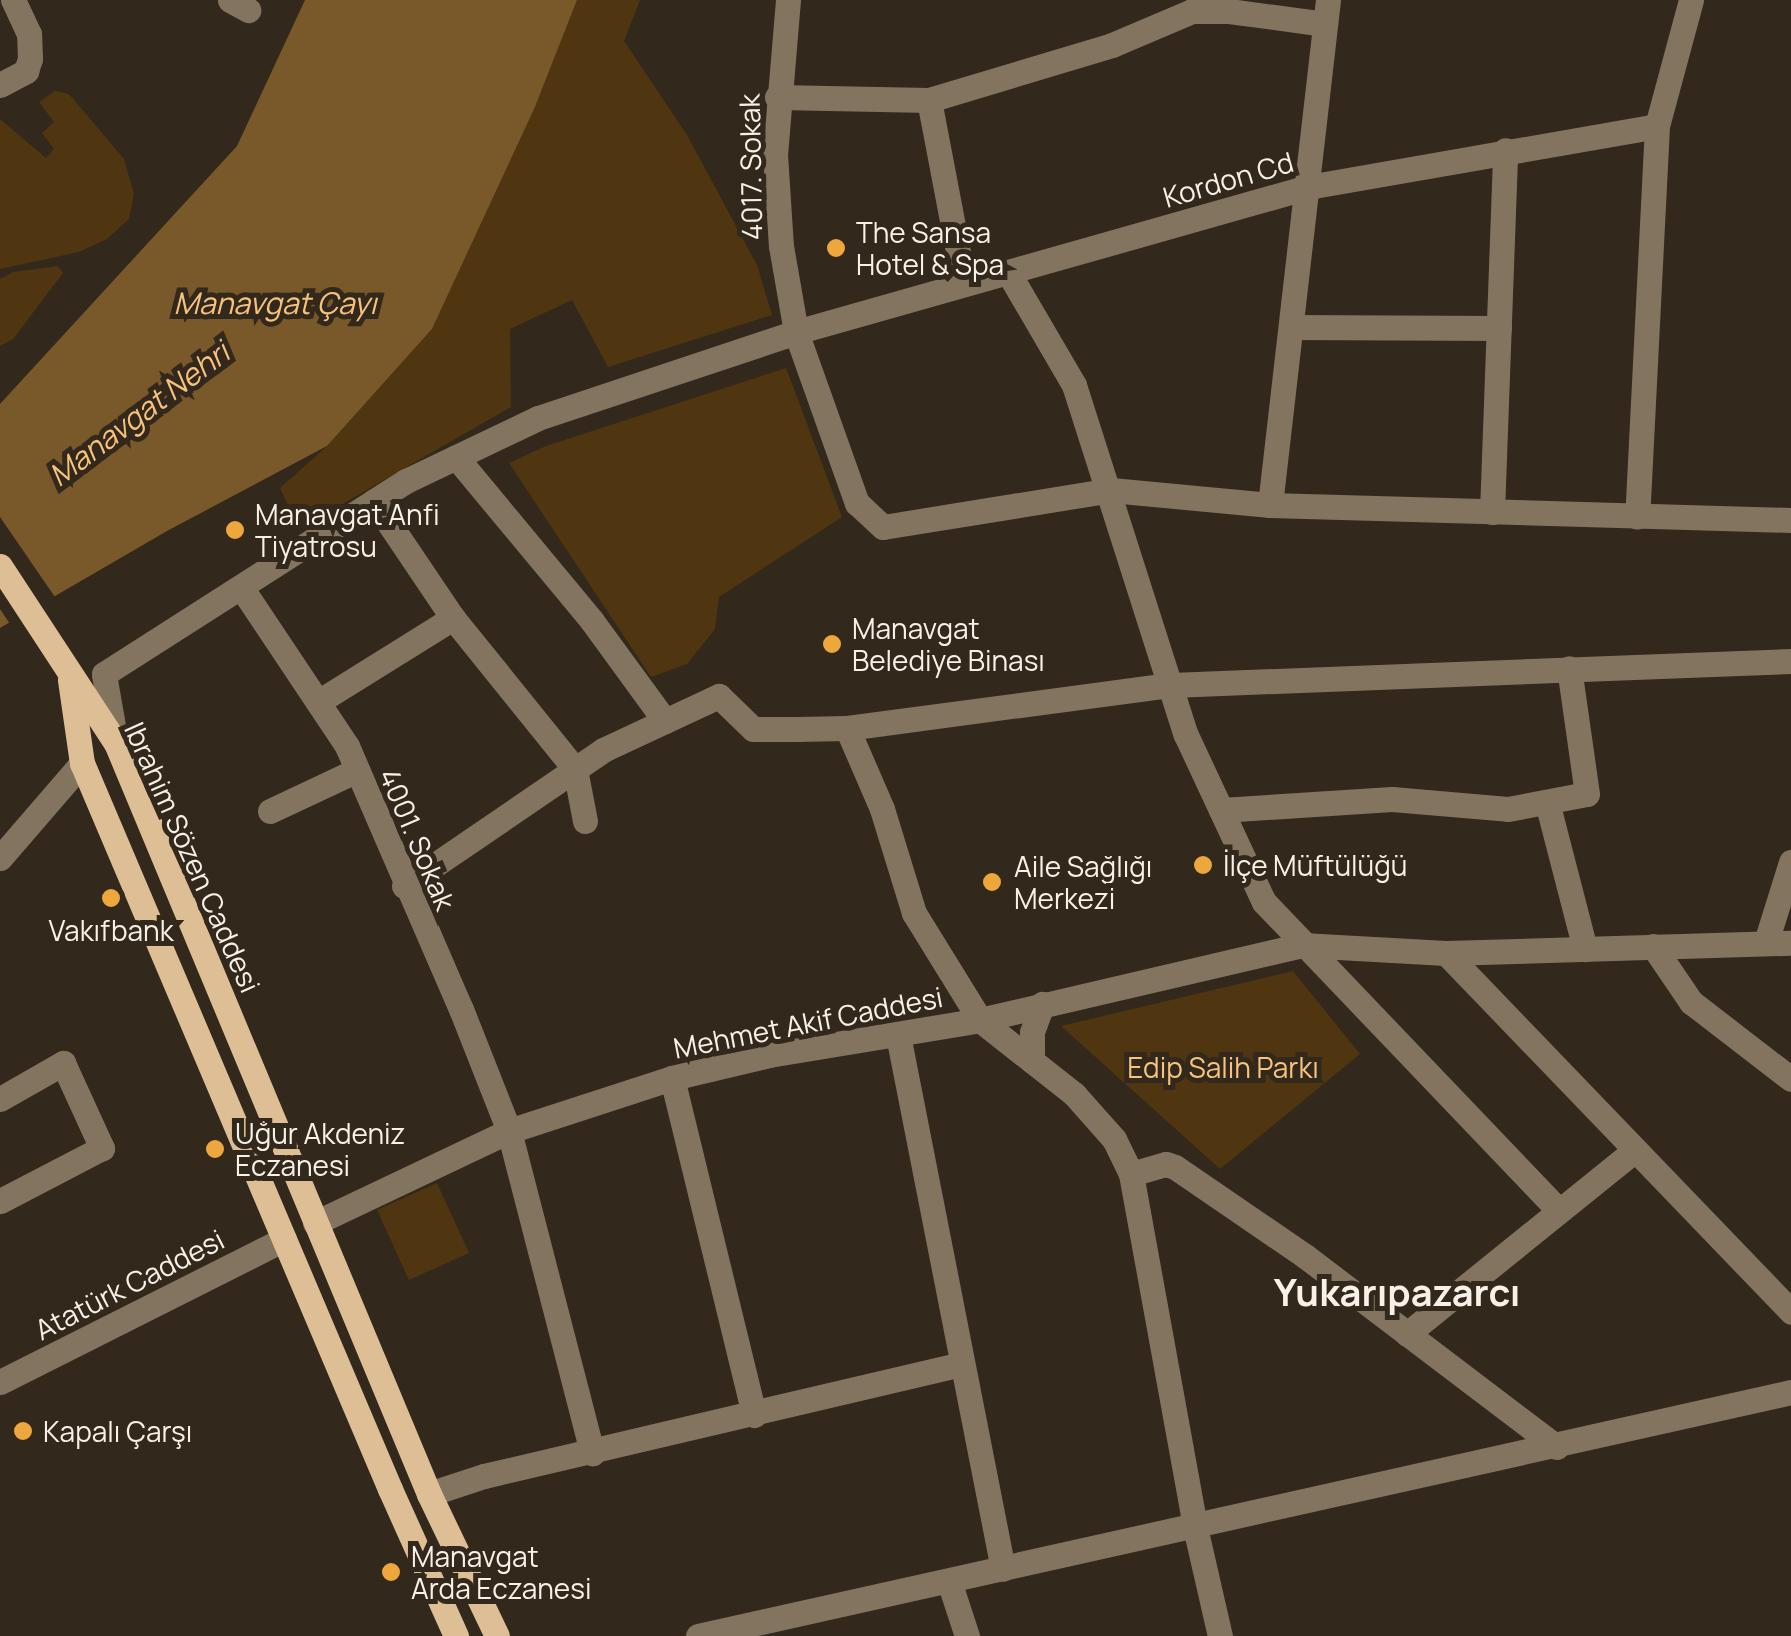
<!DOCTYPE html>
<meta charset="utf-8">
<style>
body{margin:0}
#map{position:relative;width:1791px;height:1636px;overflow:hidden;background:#32281b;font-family:Manrope,sans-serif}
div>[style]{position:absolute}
.green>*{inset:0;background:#4f3611}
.water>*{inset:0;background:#79582a}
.pier>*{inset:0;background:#32281b}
.minor>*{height:25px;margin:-12.5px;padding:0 12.5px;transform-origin:12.5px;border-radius:12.5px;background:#837460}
.major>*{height:25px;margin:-12.5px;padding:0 12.5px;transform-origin:12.5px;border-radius:12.5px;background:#debe95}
.dots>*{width:28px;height:28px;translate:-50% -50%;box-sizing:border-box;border:5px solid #32281b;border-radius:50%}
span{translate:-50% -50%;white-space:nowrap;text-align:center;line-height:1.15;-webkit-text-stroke:10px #32281b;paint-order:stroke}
.street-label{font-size:28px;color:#f7f1e8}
.poi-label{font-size:28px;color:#f7f1e8}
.left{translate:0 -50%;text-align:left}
.park-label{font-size:28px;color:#f8c37d}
.water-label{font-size:30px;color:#f8c27d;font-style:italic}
.district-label{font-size:38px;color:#f7f1e8;font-weight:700}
</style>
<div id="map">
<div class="green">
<div style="clip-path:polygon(577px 0,640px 0,624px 41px,687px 135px,757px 265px,772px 315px,608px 367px,572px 300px,510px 329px,511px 407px,299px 529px,280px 488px,327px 446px,432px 329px,535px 107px)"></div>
<div style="clip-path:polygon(55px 91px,69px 94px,124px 159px,134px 194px,129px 219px,107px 239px,79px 252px,0 269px,0 119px,46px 158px,54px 149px,42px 133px,54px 122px,39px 102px)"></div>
<div style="clip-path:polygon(58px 266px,63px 273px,13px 339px,0 346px,0 279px,13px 272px)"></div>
<div style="clip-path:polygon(786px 368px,842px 517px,719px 597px,715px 629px,687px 664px,651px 677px,509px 463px,546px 446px)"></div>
<div style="clip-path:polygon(1293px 971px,1360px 1054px,1220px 1169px,1061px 1026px)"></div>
<div style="clip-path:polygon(437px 1183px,469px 1253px,409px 1280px,377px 1210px)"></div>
</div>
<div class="water">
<div style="clip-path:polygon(305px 0,577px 0,535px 107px,432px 329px,327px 446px,167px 531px,0 628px,0 404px,237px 146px)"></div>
</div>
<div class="pier">
<div style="clip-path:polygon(0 517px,57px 600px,12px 627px,0 609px)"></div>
</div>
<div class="minor">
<div style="left:230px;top:0;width:21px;rotate:29deg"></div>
<div style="left:788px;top:0;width:155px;rotate:94.8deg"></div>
<div style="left:775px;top:154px;width:92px;rotate:86.3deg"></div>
<div style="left:781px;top:246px;width:87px;rotate:80.1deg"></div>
<div style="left:796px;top:332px;width:182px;rotate:70.4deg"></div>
<div style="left:857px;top:503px;width:35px;rotate:43deg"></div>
<div style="left:883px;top:527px;width:231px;rotate:-9.2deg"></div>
<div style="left:1111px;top:490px;width:160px;rotate:5.4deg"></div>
<div style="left:1270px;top:505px;width:521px;rotate:1.65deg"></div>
<div style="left:0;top:85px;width:30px;rotate:-28deg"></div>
<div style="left:26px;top:71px;width:13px;rotate:-72deg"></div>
<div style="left:30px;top:59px;width:25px;rotate:-92deg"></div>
<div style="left:29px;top:34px;width:38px;rotate:-115deg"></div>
<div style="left:777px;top:97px;width:152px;rotate:1.1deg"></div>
<div style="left:929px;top:100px;width:187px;rotate:79.2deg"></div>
<div style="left:929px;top:100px;width:191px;rotate:-16.7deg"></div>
<div style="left:1112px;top:45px;width:87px;rotate:-23deg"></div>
<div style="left:1192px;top:11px;width:37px"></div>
<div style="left:1229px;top:11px;width:97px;rotate:7.7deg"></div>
<div style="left:1657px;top:126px;width:131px;rotate:-74.9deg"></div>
<div style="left:1008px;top:272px;width:131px;rotate:59.7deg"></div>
<div style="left:1074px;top:385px;width:367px;rotate:72.3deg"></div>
<div style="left:1186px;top:735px;width:184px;rotate:65deg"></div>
<div style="left:1264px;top:902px;width:427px;rotate:46.3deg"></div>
<div style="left:1291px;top:327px;width:208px;rotate:0.3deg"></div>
<div style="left:456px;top:457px;width:213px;rotate:50.3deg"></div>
<div style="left:592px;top:621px;width:124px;rotate:53.9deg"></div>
<div style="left:374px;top:501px;width:141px;rotate:56deg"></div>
<div style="left:453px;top:618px;width:194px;rotate:51.1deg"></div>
<div style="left:575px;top:769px;width:53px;rotate:79.1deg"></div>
<div style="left:1270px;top:505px;width:508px;rotate:-83.45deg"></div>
<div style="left:1492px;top:512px;width:362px;rotate:-87.9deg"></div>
<div style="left:241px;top:587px;width:191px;rotate:56.3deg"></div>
<div style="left:347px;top:746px;width:287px;rotate:66.6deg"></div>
<div style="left:461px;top:1009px;width:131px;rotate:68.5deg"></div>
<div style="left:509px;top:1131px;width:333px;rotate:75.5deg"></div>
<div style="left:318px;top:702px;width:159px;rotate:-31.9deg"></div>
<div style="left:847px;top:728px;width:88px;rotate:66.6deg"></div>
<div style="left:882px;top:809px;width:109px;rotate:72.9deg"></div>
<div style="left:914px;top:913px;width:126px;rotate:58.3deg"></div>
<div style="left:980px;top:1020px;width:120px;rotate:38.2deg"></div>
<div style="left:1074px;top:1094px;width:60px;rotate:48.4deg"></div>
<div style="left:1114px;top:1139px;width:39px;rotate:64deg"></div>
<div style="left:1131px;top:1174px;width:36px;rotate:-16deg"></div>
<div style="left:1166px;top:1164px;width:9px;rotate:18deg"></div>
<div style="left:1175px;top:1167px;width:158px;rotate:34.4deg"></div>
<div style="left:1305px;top:1256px;width:316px;rotate:37.2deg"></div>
<div style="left:116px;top:743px;width:70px;rotate:-99.9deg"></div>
<div style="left:104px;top:674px;width:358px;rotate:-32.6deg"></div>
<div style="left:406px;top:481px;width:146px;rotate:-25.5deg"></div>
<div style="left:538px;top:418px;width:272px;rotate:-18.4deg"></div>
<div style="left:796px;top:332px;width:532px;rotate:-15.81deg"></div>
<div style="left:1308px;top:187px;width:354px;rotate:-9.9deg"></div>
<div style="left:1657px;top:126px;width:391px;rotate:92.9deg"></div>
<div style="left:1547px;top:802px;width:152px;rotate:75.5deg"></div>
<div style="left:1221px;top:810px;width:171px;rotate:-3.7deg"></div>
<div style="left:1392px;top:799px;width:116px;rotate:4.9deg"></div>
<div style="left:1508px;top:809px;width:80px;rotate:-10.8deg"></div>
<div style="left:1587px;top:794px;width:127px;rotate:-98.1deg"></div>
<div style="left:270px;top:811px;width:96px;rotate:-25.2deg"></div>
<div style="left:0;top:858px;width:125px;rotate:-49.2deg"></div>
<div style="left:404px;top:886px;width:241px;rotate:-34.3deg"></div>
<div style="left:603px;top:750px;width:128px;rotate:-25deg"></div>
<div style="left:719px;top:696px;width:47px;rotate:44.1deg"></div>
<div style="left:753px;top:729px;width:44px"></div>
<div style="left:797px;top:729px;width:50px;rotate:-1.1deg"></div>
<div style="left:847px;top:728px;width:327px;rotate:-7.6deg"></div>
<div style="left:1171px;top:685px;width:620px;rotate:-2.22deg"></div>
<div style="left:1766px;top:942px;width:84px;rotate:-72.6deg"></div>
<div style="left:1653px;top:946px;width:68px;rotate:55.8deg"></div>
<div style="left:1691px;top:1002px;width:126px;rotate:37.6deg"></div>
<div style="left:1446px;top:953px;width:498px;rotate:46.1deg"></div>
<div style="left:898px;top:1035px;width:544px;rotate:78.88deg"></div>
<div style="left:1032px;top:1061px;width:29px;rotate:-90deg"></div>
<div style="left:1032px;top:1032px;width:30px;rotate:-70deg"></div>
<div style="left:672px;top:1078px;width:347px;rotate:76.3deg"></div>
<div style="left:0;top:1099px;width:73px;rotate:-29.7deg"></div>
<div style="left:63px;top:1063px;width:94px;rotate:65.4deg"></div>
<div style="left:102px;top:1148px;width:115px;rotate:152.5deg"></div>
<div style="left:1131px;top:1174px;width:359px;rotate:79.7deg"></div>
<div style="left:1195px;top:1527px;width:112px;rotate:77.1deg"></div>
<div style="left:315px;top:1223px;width:215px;rotate:-25.4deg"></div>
<div style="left:509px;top:1131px;width:171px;rotate:-18deg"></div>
<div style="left:672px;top:1078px;width:100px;rotate:-13.3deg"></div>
<div style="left:769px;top:1055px;width:214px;rotate:-9.4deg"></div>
<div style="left:980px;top:1020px;width:331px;rotate:-13.1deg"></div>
<div style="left:1302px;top:945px;width:144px;rotate:3.2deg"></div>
<div style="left:1446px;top:953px;width:345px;rotate:-1.7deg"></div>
<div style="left:1407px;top:1334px;width:293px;rotate:-38.9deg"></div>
<div style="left:0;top:1382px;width:318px;rotate:-26.7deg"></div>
<div style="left:429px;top:1494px;width:58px;rotate:-18.1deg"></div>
<div style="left:484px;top:1476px;width:489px;rotate:-13.2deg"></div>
<div style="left:949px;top:1581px;width:58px;rotate:71.9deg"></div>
<div style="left:698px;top:1636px;width:1120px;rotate:-12.58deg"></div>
</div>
<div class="major">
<div style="left:0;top:566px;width:212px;rotate:56.8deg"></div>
<div style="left:116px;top:743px;width:814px;rotate:67.37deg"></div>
<div style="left:429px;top:1494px;width:157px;rotate:64.4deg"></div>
<div style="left:70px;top:680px;width:84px;rotate:81.8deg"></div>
<div style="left:82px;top:763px;width:789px;rotate:67.01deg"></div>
<div style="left:390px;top:1489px;width:161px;rotate:65.8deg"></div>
</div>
<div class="dots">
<div style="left:836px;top:248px;background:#eea73d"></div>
<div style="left:235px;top:530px;background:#eea73d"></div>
<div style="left:832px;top:644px;background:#eea73d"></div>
<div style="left:1203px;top:865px;background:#eea73d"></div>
<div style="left:992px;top:882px;background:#eea73d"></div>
<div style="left:111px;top:898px;background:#eea73d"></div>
<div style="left:215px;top:1149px;background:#eea73d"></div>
<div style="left:23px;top:1431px;background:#eea73d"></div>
<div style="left:391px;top:1572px;background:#eea73d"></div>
</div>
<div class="street-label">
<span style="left:750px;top:167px;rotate:-91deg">4017. Sokak</span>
<span style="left:1228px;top:179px;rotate:-16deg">Kordon Cd</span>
<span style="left:418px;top:839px;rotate:67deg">4001. Sokak</span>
<span style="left:193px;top:857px;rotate:66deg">Ibrahim Sözen Caddesi</span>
<span style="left:808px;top:1022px;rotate:-11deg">Mehmet Akif Caddesi</span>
<span style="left:129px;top:1284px;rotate:-27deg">Atatürk Caddesi</span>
</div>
<div class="poi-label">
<span class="left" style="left:856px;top:248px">The Sansa<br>Hotel &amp; Spa</span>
<span class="left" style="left:255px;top:530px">Manavgat Anfi<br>Tiyatrosu</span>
<span class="left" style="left:852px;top:644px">Manavgat<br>Belediye Binası</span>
<span class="left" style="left:1223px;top:865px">İlçe Müftülüğü</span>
<span class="left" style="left:1014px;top:882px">Aile Sağlığı<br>Merkezi</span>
<span style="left:111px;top:930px">Vakıfbank</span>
<span class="left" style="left:235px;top:1149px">Uğur Akdeniz<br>Eczanesi</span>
<span class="left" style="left:43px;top:1431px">Kapalı Çarşı</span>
<span class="left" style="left:411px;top:1572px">Manavgat<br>Arda Eczanesi</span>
</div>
<div class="park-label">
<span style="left:1223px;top:1067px">Edip Salih Parkı</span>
</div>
<div class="water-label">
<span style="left:275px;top:303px">Manavgat Çayı</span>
<span style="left:139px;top:414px;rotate:-37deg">Manavgat Nehri</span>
</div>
<div class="district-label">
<span style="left:1397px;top:1292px">Yukarıpazarcı</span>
</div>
</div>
